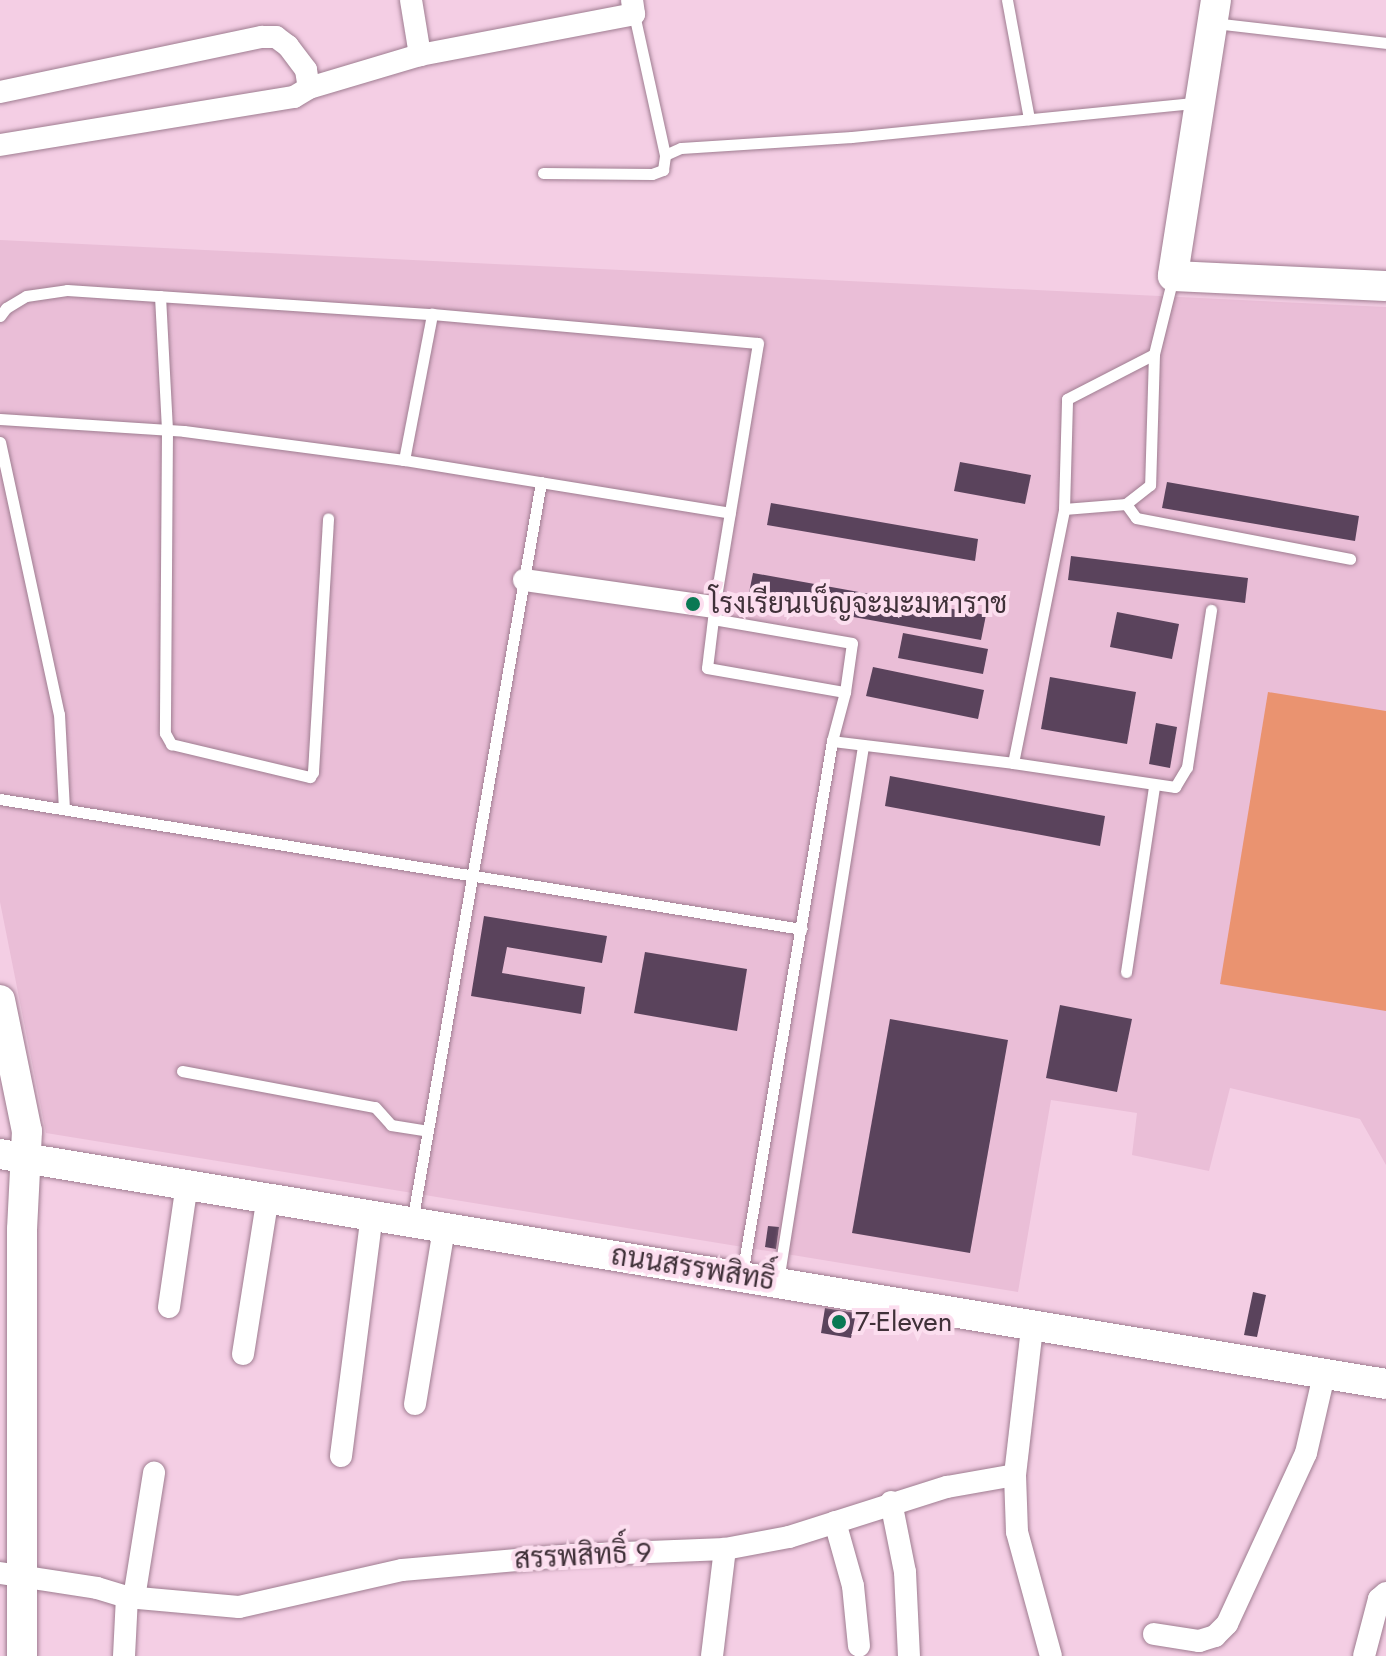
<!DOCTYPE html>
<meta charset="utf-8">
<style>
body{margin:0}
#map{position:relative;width:1386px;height:1656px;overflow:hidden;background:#f4cee4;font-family:Jost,Sarabun,sans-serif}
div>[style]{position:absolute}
.built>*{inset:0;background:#eabed7}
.green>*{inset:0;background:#ea9370}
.building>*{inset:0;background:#5a435c}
.roads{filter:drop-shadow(0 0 2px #9f7d91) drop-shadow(0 0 2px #9f7d91)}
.lane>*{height:11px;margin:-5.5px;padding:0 5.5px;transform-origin:5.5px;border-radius:5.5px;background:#fff}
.street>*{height:22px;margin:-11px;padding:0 11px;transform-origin:11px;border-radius:11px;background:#fff}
.secondary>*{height:30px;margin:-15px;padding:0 15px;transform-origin:15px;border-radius:15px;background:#fff}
.dots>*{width:22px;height:22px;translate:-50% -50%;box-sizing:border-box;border:4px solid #fcdeef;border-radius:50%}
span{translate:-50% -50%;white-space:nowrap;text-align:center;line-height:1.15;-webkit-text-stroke:8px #fcdeef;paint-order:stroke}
.poi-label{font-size:28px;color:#403139}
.left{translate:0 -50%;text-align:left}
.street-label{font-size:28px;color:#403139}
</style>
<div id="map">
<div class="built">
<div style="clip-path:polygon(0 240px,1386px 307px,1386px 1165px,1360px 1119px,1230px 1088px,1209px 1171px,1132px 1155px,1137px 1113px,1051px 1100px,1018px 1292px,46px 1133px,0 902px)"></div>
</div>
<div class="green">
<div style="clip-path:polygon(1268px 692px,1386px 711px,1386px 1011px,1220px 984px)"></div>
</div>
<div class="building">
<div style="clip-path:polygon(960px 462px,1031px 475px,1025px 504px,954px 491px)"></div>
<div style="clip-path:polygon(1167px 482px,1359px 516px,1355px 541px,1162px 508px)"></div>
<div style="clip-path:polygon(771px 503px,978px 539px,975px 561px,767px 525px)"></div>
<div style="clip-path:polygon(1071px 556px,1248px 578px,1245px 603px,1068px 580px)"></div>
<div style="clip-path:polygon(753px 573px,986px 615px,981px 640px,748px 598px)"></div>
<div style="clip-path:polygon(1117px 612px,1179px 624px,1172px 659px,1110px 647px)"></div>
<div style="clip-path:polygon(903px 633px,988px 649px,983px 674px,898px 658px)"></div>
<div style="clip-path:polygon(873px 667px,984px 690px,978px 719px,866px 696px)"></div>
<div style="clip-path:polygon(1050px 677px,1136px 692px,1127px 744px,1041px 729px)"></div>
<div style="clip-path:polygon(1156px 723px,1177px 727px,1170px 768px,1149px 764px)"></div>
<div style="clip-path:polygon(890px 776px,1105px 816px,1100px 846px,885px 806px)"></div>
<div style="clip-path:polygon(484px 916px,607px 936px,602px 963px,507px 947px,502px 973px,585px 987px,581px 1014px,471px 996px)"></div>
<div style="clip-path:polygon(645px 952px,747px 969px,737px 1031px,634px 1013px)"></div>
<div style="clip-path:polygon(1060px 1005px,1132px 1019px,1117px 1092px,1046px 1078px)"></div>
<div style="clip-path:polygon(890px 1019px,1008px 1040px,970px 1253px,852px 1233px)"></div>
<div style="clip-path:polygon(768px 1226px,779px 1227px,776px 1249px,765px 1247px)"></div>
<div style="clip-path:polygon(1253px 1292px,1266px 1295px,1257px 1337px,1244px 1335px)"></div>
<div style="clip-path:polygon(825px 1308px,856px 1313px,851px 1338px,821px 1333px)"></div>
</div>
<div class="roads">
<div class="lane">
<div style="left:1007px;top:0;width:121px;rotate:79.5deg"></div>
<div style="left:634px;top:14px;width:144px;rotate:77.6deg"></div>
<div style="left:1214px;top:23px;width:173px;rotate:6.6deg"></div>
<div style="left:543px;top:173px;width:109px;rotate:0.5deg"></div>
<div style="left:652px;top:174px;width:12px;rotate:-20deg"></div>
<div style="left:663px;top:170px;width:15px;rotate:-82deg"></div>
<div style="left:665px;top:155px;width:17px;rotate:-24deg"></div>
<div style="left:681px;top:148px;width:171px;rotate:-3.7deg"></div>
<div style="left:852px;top:137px;width:350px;rotate:-5.7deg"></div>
<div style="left:160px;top:296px;width:134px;rotate:87deg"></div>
<div style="left:167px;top:430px;width:303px;rotate:90.4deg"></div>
<div style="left:165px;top:733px;width:13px;rotate:61deg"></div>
<div style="left:171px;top:744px;width:143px;rotate:13.4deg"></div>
<div style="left:310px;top:777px;width:6px;rotate:-59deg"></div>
<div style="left:313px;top:772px;width:254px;rotate:-86.6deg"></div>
<div style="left:0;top:316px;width:10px;rotate:-53deg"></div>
<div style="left:6px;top:308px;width:23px;rotate:-31deg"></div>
<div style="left:26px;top:296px;width:41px;rotate:-8.3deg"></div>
<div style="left:67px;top:290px;width:366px;rotate:3.8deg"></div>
<div style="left:1154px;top:354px;width:79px;rotate:-76.1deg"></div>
<div style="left:0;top:419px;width:184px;rotate:3.7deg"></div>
<div style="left:184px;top:431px;width:222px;rotate:7.5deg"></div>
<div style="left:404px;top:460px;width:330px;rotate:9.2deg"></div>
<div style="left:0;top:442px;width:278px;rotate:77.8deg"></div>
<div style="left:59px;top:714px;width:95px;rotate:87deg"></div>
<div style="left:404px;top:460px;width:149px;rotate:-79.1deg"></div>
<div style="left:432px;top:314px;width:327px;rotate:5.1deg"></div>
<div style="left:758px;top:343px;width:270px;rotate:99.4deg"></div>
<div style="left:1064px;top:509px;width:62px;rotate:-4.6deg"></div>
<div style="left:1126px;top:504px;width:17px;rotate:54deg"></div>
<div style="left:1136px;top:518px;width:218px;rotate:10.8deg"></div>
<div style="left:832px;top:741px;width:182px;rotate:6.9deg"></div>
<div style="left:1013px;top:763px;width:259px;rotate:-78.6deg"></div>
<div style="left:1064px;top:509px;width:110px;rotate:-88.4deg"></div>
<div style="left:1067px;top:399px;width:98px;rotate:-27.3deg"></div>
<div style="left:1154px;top:354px;width:131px;rotate:91.7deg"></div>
<div style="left:1150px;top:485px;width:31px;rotate:142deg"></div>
<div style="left:1013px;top:763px;width:164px;rotate:8.4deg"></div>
<div style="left:1175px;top:787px;width:23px;rotate:-59deg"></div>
<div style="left:1187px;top:767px;width:159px;rotate:-81.3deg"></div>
<div style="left:0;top:799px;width:812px;rotate:9.21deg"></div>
<div style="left:1126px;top:972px;width:188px;rotate:-81.4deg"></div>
<div style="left:182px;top:1071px;width:196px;rotate:10.6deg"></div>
<div style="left:375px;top:1107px;width:24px;rotate:48deg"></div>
<div style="left:391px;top:1125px;width:36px;rotate:9deg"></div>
<div style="left:412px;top:1222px;width:751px;rotate:-80.11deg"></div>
<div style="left:742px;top:1275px;width:542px;rotate:-80.43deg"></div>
<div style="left:832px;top:741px;width:51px;rotate:-75.1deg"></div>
<div style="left:845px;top:692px;width:49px;rotate:-81.9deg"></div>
<div style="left:852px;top:643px;width:141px;rotate:-170.2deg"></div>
<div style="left:713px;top:619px;width:49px;rotate:97deg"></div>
<div style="left:707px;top:668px;width:140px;rotate:9.9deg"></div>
<div style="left:778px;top:1281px;width:542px;rotate:-80.97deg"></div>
</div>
<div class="street">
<div style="left:411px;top:0;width:56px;rotate:80.7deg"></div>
<div style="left:0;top:92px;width:268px;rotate:-11.9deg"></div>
<div style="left:262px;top:37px;width:14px"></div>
<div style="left:276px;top:37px;width:15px;rotate:37deg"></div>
<div style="left:288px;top:46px;width:30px;rotate:53deg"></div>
<div style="left:306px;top:70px;width:18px;rotate:81deg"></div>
<div style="left:309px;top:88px;width:116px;rotate:-16.6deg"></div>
<div style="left:420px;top:55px;width:218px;rotate:-10.8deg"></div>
<div style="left:634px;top:14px;width:14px;rotate:-98deg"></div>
<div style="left:0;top:145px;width:298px;rotate:-9.3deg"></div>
<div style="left:294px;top:97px;width:17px;rotate:-31deg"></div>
<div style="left:524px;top:580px;width:192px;rotate:8.1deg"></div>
<div style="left:169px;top:1307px;width:125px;rotate:-81.7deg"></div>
<div style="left:243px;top:1354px;width:159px;rotate:-81deg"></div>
<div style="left:415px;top:1404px;width:178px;rotate:-80.6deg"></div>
<div style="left:341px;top:1456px;width:244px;rotate:-82.7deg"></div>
<div style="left:1015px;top:1475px;width:57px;rotate:88deg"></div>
<div style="left:1017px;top:1532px;width:129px;rotate:74.7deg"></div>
<div style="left:891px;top:1502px;width:71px;rotate:78.7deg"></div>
<div style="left:905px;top:1572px;width:84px;rotate:87.3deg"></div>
<div style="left:835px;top:1522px;width:66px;rotate:74.3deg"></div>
<div style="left:853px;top:1586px;width:60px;rotate:84.3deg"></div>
<div style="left:0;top:1573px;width:98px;rotate:8.8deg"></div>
<div style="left:97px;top:1588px;width:31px;rotate:17deg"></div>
<div style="left:127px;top:1597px;width:112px;rotate:5.1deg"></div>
<div style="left:239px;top:1607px;width:167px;rotate:-12.8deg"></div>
<div style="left:402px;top:1570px;width:173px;rotate:-5deg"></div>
<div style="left:574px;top:1555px;width:151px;rotate:-2.3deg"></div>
<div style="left:725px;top:1549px;width:65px;rotate:-10.6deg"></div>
<div style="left:789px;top:1537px;width:166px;rotate:-17.6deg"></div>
<div style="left:947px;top:1487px;width:69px;rotate:-10deg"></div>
<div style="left:1015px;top:1475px;width:148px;rotate:-83.4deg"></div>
<div style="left:134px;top:1598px;width:127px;rotate:-80.9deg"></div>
<div style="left:1154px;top:1634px;width:46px;rotate:8.8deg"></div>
<div style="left:1199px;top:1641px;width:17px;rotate:-17deg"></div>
<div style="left:1215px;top:1636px;width:17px;rotate:-45deg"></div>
<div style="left:1227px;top:1624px;width:188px;rotate:-65.2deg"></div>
<div style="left:1306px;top:1453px;width:80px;rotate:-77deg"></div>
<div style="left:124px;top:1656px;width:59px;rotate:-87.1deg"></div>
<div style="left:712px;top:1656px;width:108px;rotate:-83.1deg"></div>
<div style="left:1364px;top:1656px;width:59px;rotate:-75.3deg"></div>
<div style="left:1379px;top:1599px;width:9px;rotate:-41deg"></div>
</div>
<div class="secondary">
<div style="left:1216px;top:0;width:279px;rotate:98.9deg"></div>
<div style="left:1173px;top:276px;width:213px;rotate:2.7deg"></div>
<div style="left:0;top:1000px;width:134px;rotate:78.4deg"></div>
<div style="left:27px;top:1131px;width:98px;rotate:92.9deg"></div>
<div style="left:22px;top:1229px;width:427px;rotate:90deg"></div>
<div style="left:0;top:1154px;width:1405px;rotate:9.42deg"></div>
</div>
</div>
<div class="dots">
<div style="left:693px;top:604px;background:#0a7954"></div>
<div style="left:839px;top:1322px;background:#0a7954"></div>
</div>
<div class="poi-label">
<span class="left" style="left:709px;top:604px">โรงเรียนเบ็ญจะมะมหาราช</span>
<span class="left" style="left:855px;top:1322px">7-Eleven</span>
</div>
<div class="street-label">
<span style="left:693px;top:1268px;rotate:9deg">ถนนสรรพสิทธิ์</span>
<span style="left:583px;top:1556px;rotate:-3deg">สรรพสิทธิ์ 9</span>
</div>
</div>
